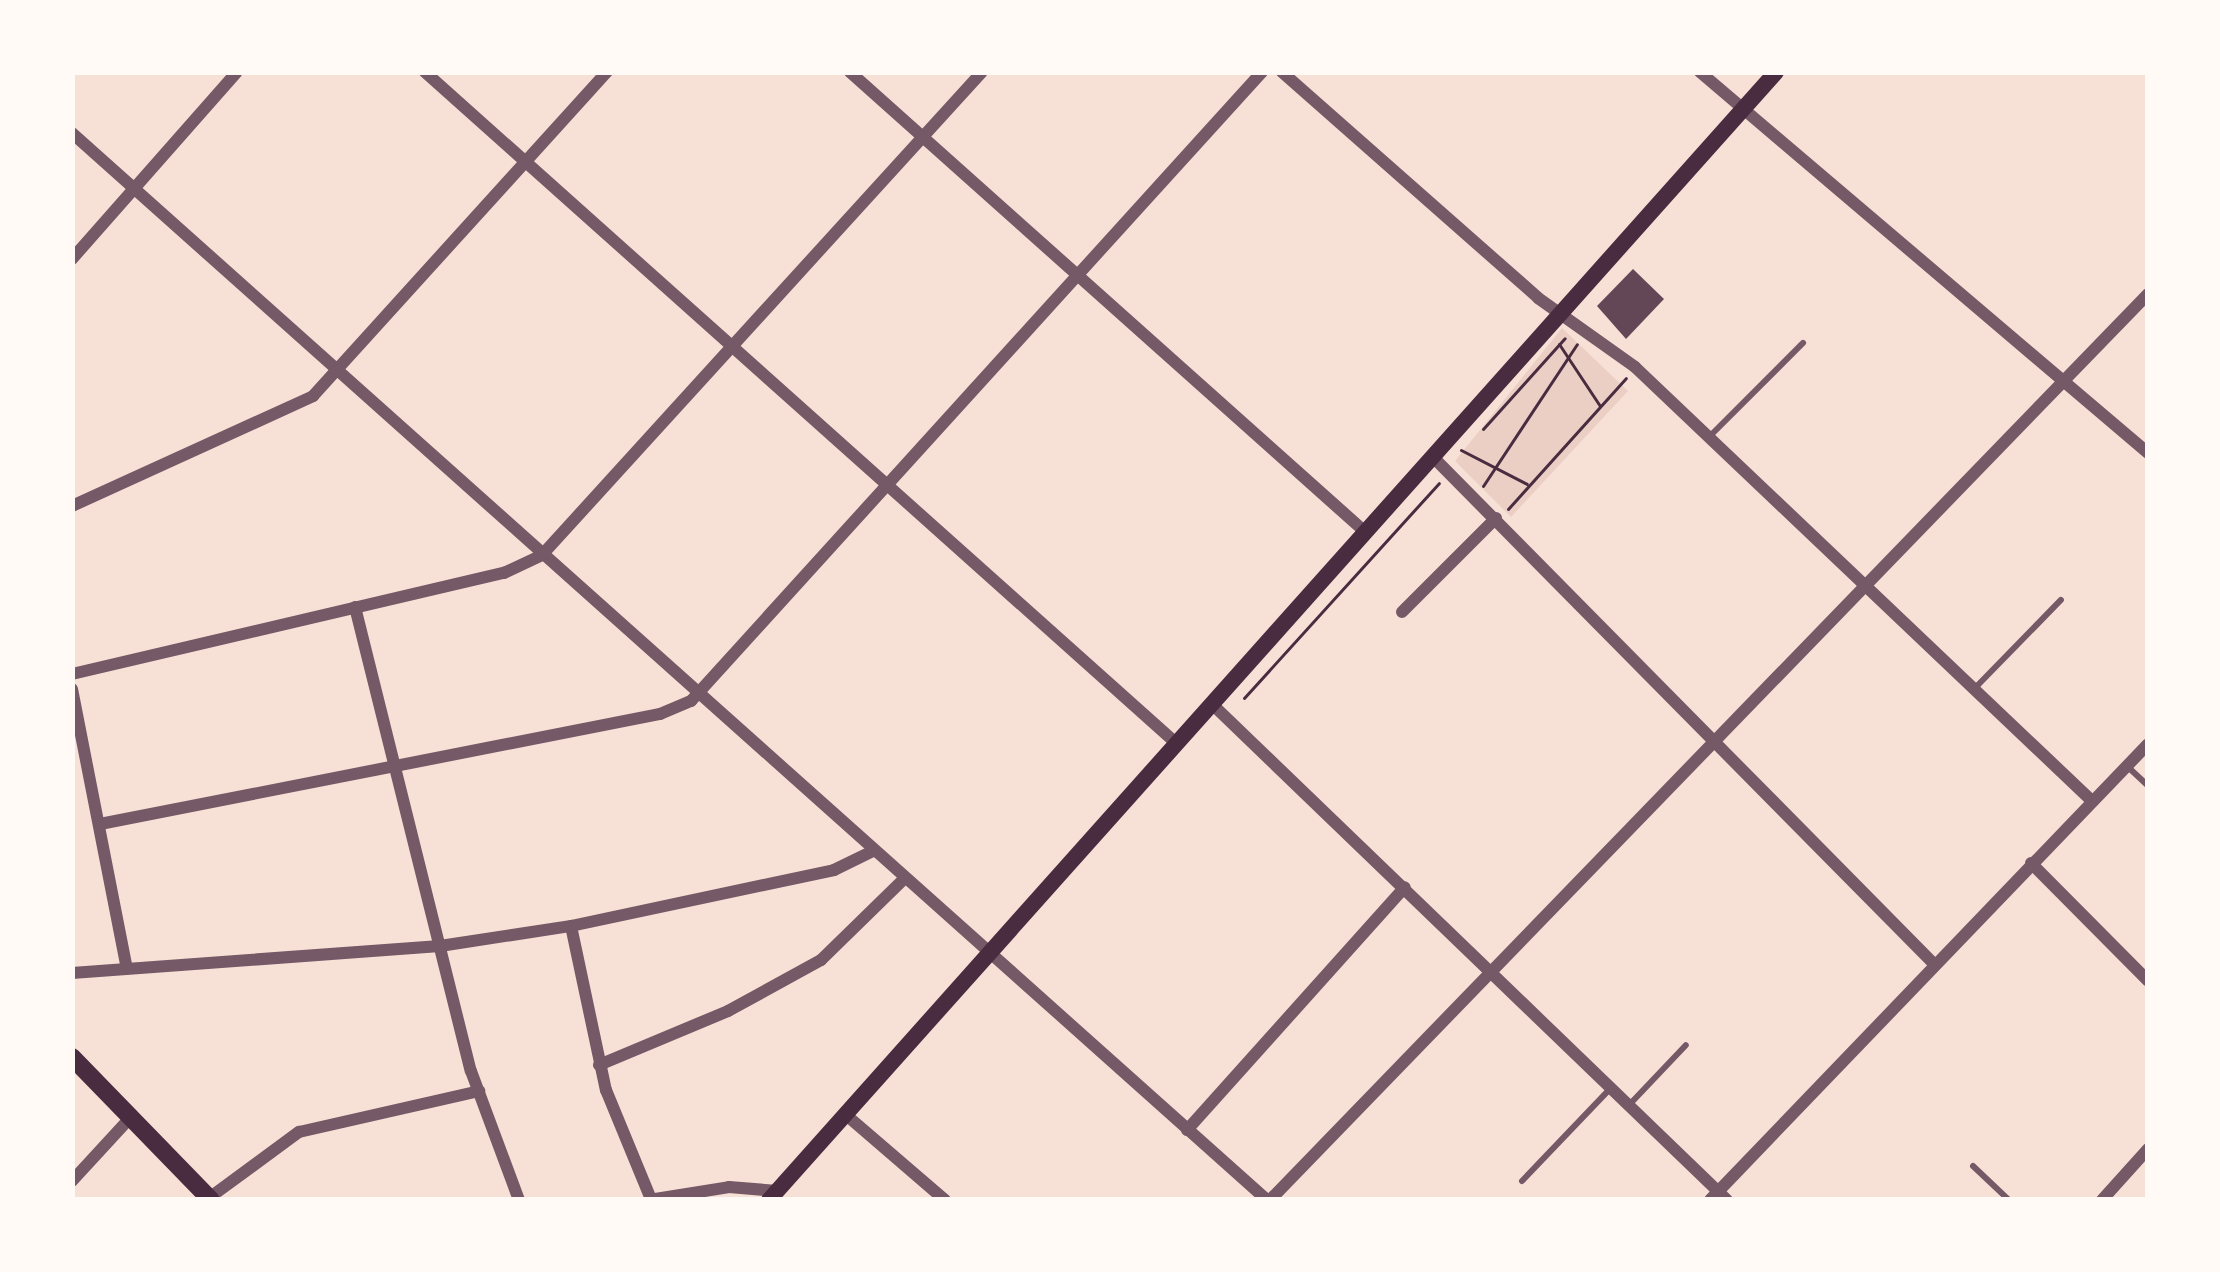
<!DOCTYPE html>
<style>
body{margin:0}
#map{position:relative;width:2220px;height:1272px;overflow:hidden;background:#f7e1d7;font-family:"Roboto Condensed",sans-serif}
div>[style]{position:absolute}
.green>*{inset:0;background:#ebcfc5}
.building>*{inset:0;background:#644757}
.path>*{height:3px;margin:-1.5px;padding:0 1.5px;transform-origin:1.5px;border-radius:1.5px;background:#4a2c40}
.service>*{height:6px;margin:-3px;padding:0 3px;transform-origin:3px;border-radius:3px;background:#755966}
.minor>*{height:12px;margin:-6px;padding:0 6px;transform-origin:6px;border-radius:6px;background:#755966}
.secondary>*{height:16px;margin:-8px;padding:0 8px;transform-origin:8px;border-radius:8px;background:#4a2c40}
.primary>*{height:18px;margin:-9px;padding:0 9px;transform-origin:9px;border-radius:9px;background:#4a2c40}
span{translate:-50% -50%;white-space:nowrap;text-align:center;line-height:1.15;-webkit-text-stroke:9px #fffaf5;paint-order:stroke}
.frame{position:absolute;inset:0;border:75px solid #fffaf5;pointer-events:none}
</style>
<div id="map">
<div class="green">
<div style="clip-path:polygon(1562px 328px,1628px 391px,1511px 517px,1455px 461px)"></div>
</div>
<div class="building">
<div style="clip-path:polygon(1633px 269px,1664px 299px,1626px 339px,1597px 306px)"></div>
</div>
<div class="path">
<div style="left:1559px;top:344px;width:74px;rotate:56.5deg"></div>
<div style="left:1483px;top:429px;width:122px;rotate:-48deg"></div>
<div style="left:1461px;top:450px;width:74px;rotate:27.3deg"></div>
<div style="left:1483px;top:486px;width:170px;rotate:-56.5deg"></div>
<div style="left:1508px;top:509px;width:176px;rotate:-48deg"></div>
<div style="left:1244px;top:698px;width:290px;rotate:-47.8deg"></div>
</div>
<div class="service">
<div style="left:1709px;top:437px;width:133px;rotate:-45deg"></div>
<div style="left:1975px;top:688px;width:123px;rotate:-45.7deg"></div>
<div style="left:2129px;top:768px;width:26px;rotate:43deg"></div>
<div style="left:1630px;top:1104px;width:81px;rotate:-46.5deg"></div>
<div style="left:1973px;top:1166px;width:50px;rotate:43.4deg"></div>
<div style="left:1522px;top:1181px;width:127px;rotate:-46.3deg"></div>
</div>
<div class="minor">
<div style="left:425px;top:72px;width:1007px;rotate:41.78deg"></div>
<div style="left:850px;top:72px;width:689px;rotate:41.76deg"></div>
<div style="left:1282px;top:72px;width:341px;rotate:41.4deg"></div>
<div style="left:1538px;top:298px;width:119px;rotate:35.4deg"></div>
<div style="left:1635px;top:367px;width:630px;rotate:43.52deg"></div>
<div style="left:1700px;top:72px;width:588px;rotate:40.38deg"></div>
<div style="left:72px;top:133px;width:1602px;rotate:41.76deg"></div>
<div style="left:72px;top:259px;width:249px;rotate:-48.6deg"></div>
<div style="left:1432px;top:456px;width:714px;rotate:45.34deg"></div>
<div style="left:72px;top:506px;width:265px;rotate:-24.5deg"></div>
<div style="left:313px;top:396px;width:438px;rotate:-47.8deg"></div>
<div style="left:355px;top:607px;width:478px;rotate:76deg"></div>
<div style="left:471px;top:1071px;width:138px;rotate:69.6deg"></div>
<div style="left:1402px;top:612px;width:133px;rotate:-45deg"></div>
<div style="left:72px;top:674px;width:444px;rotate:-13.2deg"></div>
<div style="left:504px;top:573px;width:42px;rotate:-25.3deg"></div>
<div style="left:542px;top:555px;width:653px;rotate:-47.67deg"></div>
<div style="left:72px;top:689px;width:285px;rotate:78.9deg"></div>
<div style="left:1212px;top:704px;width:715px;rotate:43.92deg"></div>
<div style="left:100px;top:824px;width:571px;rotate:-11.11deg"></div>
<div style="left:660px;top:714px;width:34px;rotate:-23deg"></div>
<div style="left:691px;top:701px;width:850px;rotate:-47.77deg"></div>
<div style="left:2031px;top:863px;width:166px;rotate:45.2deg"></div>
<div style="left:571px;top:926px;width:168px;rotate:78deg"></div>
<div style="left:606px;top:1090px;width:118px;rotate:67.6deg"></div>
<div style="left:72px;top:973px;width:369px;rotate:-4.2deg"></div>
<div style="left:440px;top:946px;width:133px;rotate:-8.7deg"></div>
<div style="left:571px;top:926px;width:269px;rotate:-12deg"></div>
<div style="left:834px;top:870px;width:43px;rotate:-26deg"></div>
<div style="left:599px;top:1065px;width:140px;rotate:-22.7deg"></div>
<div style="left:728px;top:1011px;width:106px;rotate:-28.7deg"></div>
<div style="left:821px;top:960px;width:113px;rotate:-44.3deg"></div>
<div style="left:845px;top:1114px;width:132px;rotate:40.7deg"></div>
<div style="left:1187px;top:1130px;width:326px;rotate:-48.1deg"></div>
<div style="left:72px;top:1181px;width:86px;rotate:-47.4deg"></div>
<div style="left:209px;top:1198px;width:112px;rotate:-36.3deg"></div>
<div style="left:299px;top:1132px;width:185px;rotate:-12.8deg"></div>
<div style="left:649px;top:1200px;width:81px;rotate:-9.2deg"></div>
<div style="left:729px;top:1187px;width:49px;rotate:4.7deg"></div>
<div style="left:1270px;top:1200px;width:1262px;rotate:-45.9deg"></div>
<div style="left:1710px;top:1200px;width:632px;rotate:-46.15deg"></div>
<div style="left:2102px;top:1200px;width:69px;rotate:-48deg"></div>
</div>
<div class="secondary">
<div style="left:769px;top:1200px;width:1512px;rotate:-48.24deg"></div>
</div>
<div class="primary">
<div style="left:72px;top:1057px;width:199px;rotate:45.8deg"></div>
</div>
<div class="frame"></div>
</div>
